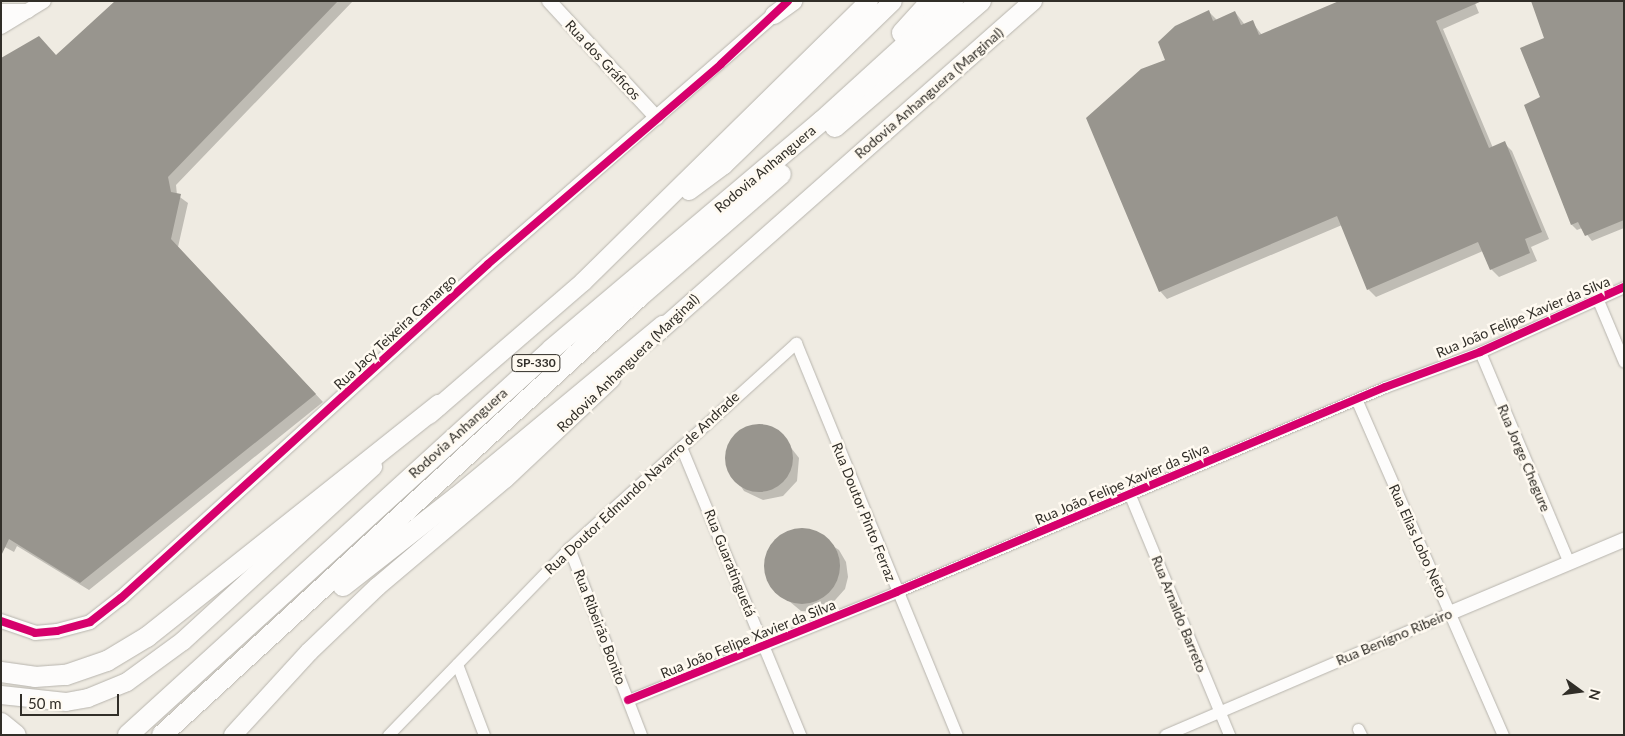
<!DOCTYPE html>
<meta charset="utf-8">
<style>
body{margin:0}
#map{position:relative;width:1625px;height:736px;overflow:hidden;background:#efebe2;font-family:Lato,sans-serif}
div>[style]{position:absolute}
.shadow>*{inset:0;background:#0003}
.building>*{inset:0;background:#98958e}
.round{border-radius:50%}
.roads{filter:drop-shadow(0 0 1px #b7b4ad) drop-shadow(0 0 1px #b7b4ad)}
.minor>*{height:11px;margin:-5.5px;padding:0 5.5px;transform-origin:5.5px;border-radius:5.5px;background:#fdfcfb}
.tertiary>*{height:14px;margin:-7px;padding:0 7px;transform-origin:7px;border-radius:7px;background:#fdfcfb}
.trunk>*{height:18px;margin:-9px;padding:0 9px;transform-origin:9px;border-radius:9px;background:#fdfcfb}
.motorway>*{height:20px;margin:-10px;padding:0 10px;transform-origin:10px;border-radius:10px;background:#fdfcfb}
.cycleway>*{height:8px;margin:-4px;padding:0 4px;transform-origin:4px;border-radius:4px;background:#d6006c}
span{translate:-50% -50%;white-space:nowrap;text-align:center;line-height:1.15;-webkit-text-stroke:5px #fffaf1;paint-order:stroke}
.shield-label span{padding:1px 4px;background:#fffaf1;border:1px solid;border-radius:4px;-webkit-text-stroke-width:0}
.shield-label{font-size:12px;color:#312e28;font-weight:700}
.street-label{font-size:14px;color:#312e28}
.frame{position:absolute;inset:0;border:2px solid #312e28;pointer-events:none}
.north{position:absolute;left:1555px;top:666px;width:50px;height:50px;-webkit-text-stroke:4px #fffaf1;paint-order:stroke;rotate:104deg;font-size:14px;font-weight:700;line-height:20px;text-align:center;color:#312e28}
.north::after{content:'';display:block;margin:auto;width:18px;height:22px;background:#312e28;clip-path:polygon(50% 0,100% 100%,50% 72%,0 100%)}
.scale{position:absolute;left:20px;top:694px;width:99px;height:22px;box-sizing:border-box;border:2px solid #312e28;border-top:0;padding-left:6px;font-size:15px;line-height:18px;white-space:nowrap;color:#312e28;-webkit-text-stroke:4px #fffaf1;paint-order:stroke}
</style>
<div id="map">
<div class="shadow">
<div style="clip-path:polygon(116px 1px,353px 1px,176px 185px,177px 195px,188px 203px,178px 247px,323px 402px,89px 590px,17px 546px,14px 552px,1px 545px,56px 56px)"></div>
<div style="clip-path:polygon(1474px 1px,1479px 13px,1443px 29px,1493px 148px,1504px 143px,1512px 151px,1549px 239px,1531px 247px,1537px 261px,1499px 277px,1491px 269px,1483px 251px,1376px 297px,1368px 289px,1342px 225px,1167px 299px,1160px 291px,1167px 60px,1209px 12px,1217px 20px,1235px 12px,1245px 25px,1252px 22px,1262px 35px)"></div>
<div style="clip-path:polygon(1624px 1px,1624px 228px,1592px 241px,1582px 228px,1577px 230px,1572px 225px)"></div>
<div style="clip-path:polygon(756px 425px,778px 431px,799px 458px,797px 481px,783px 496px,763px 500px,744px 491px,726px 464px,729px 443px,736px 434px)"></div>
<div style="clip-path:polygon(809px 530px,839px 550px,846px 562px,848px 577px,845px 589px,828px 608px,815px 612px,801px 611px,772px 587px,765px 562px,775px 541px,785px 533px)"></div>
</div>
<div class="building">
<div style="clip-path:polygon(115px 1px,338px 1px,168px 177px,171px 192px,181px 194px,171px 239px,316px 394px,80px 583px,9px 539px,1px 556px,1px 58px,39px 36px,56px 55px)"></div>
<div style="clip-path:polygon(1339px 1px,1482px 1px,1436px 21px,1489px 148px,1505px 141px,1542px 232px,1525px 239px,1530px 253px,1490px 270px,1478px 242px,1367px 290px,1337px 216px,1159px 292px,1086px 118px,1141px 69px,1165px 60px,1158px 42px,1175px 26px,1209px 10px,1213px 21px,1235px 11px,1241px 25px,1253px 20px,1259px 35px)"></div>
<div style="clip-path:polygon(1531px 1px,1624px 1px,1624px 220px,1585px 236px,1578px 222px,1571px 225px,1524px 105px,1540px 97px,1520px 48px,1544px 38px)"></div>
<div class="round" style="left:725px;top:424px;width:68px;height:68px"></div>
<div class="round" style="left:764px;top:528px;width:76px;height:76px"></div>
</div>
<div class="roads">
<div class="minor">
<div style="left:1597px;top:298px;width:69px;rotate:67.1deg"></div>
<div style="left:1480px;top:352px;width:229px;rotate:67.1deg"></div>
<div style="left:1357px;top:401px;width:365px;rotate:66.4deg"></div>
<div style="left:681px;top:447px;width:312px;rotate:67.5deg"></div>
<div style="left:1129px;top:493px;width:262px;rotate:67.5deg"></div>
<div style="left:569px;top:548px;width:200px;rotate:68.9deg"></div>
<div style="left:457px;top:664px;width:76px;rotate:69.2deg"></div>
<div style="left:628px;top:700px;width:289px;rotate:-21.9deg"></div>
<div style="left:896px;top:592px;width:530px;rotate:-22.74deg"></div>
<div style="left:1385px;top:387px;width:101px;rotate:-20.2deg"></div>
<div style="left:1480px;top:352px;width:158px;rotate:-24.3deg"></div>
<div style="left:1358px;top:729px;width:7px;rotate:63deg"></div>
<div style="left:388px;top:735px;width:260px;rotate:-45.9deg"></div>
<div style="left:569px;top:548px;width:306px;rotate:-42.1deg"></div>
<div style="left:796px;top:343px;width:424px;rotate:67.7deg"></div>
<div style="left:1165px;top:735px;width:310px;rotate:-23.2deg"></div>
</div>
<div class="tertiary">
<div style="left:549px;top:1px;width:159px;rotate:47.3deg"></div>
<div style="left:1px;top:11px;width:27px"></div>
<div style="left:1px;top:27px;width:50px;rotate:-31.2deg"></div>
<div style="left:1450px;top:613px;width:189px;rotate:-22.8deg"></div>
<div style="left:1px;top:621px;width:36px;rotate:19deg"></div>
<div style="left:35px;top:633px;width:22px;rotate:-5deg"></div>
<div style="left:57px;top:631px;width:34px;rotate:-15deg"></div>
<div style="left:90px;top:622px;width:39px;rotate:-38deg"></div>
<div style="left:121px;top:598px;width:496px;rotate:-42.3deg"></div>
<div style="left:488px;top:264px;width:388px;rotate:-41.1deg"></div>
</div>
<div class="trunk">
<div style="left:774px;top:15px;width:24px;rotate:-36deg"></div>
<div style="left:689px;top:191px;width:44px;rotate:-36.6deg"></div>
<div style="left:724px;top:165px;width:235px;rotate:-44.1deg"></div>
<div style="left:654px;top:336px;width:506px;rotate:-41.47deg"></div>
<div style="left:429px;top:415px;width:203px;rotate:-40.8deg"></div>
<div style="left:583px;top:282px;width:401px;rotate:-44.5deg"></div>
<div style="left:1px;top:695px;width:65px;rotate:6.1deg"></div>
<div style="left:66px;top:702px;width:22px;rotate:-10deg"></div>
<div style="left:88px;top:698px;width:42px;rotate:-22.3deg"></div>
<div style="left:127px;top:682px;width:69px;rotate:-36.2deg"></div>
<div style="left:183px;top:641px;width:258px;rotate:-42.5deg"></div>
<div style="left:233px;top:735px;width:113px;rotate:-47.5deg"></div>
<div style="left:309px;top:652px;width:94px;rotate:-43.7deg"></div>
<div style="left:377px;top:587px;width:167px;rotate:-40.2deg"></div>
<div style="left:505px;top:479px;width:146px;rotate:-43.3deg"></div>
</div>
<div class="motorway">
<div style="left:902px;top:33px;width:43px;rotate:-47.8deg"></div>
<div style="left:835px;top:127px;width:193px;rotate:-40.8deg"></div>
<div style="left:343px;top:586px;width:145px;rotate:-38deg"></div>
<div style="left:457px;top:497px;width:268px;rotate:-39.7deg"></div>
<div style="left:1px;top:672px;width:34px;rotate:8deg"></div>
<div style="left:35px;top:677px;width:31px;rotate:-4deg"></div>
<div style="left:66px;top:675px;width:43px;rotate:-18.9deg"></div>
<div style="left:107px;top:661px;width:47px;rotate:-31deg"></div>
<div style="left:147px;top:637px;width:373px;rotate:-38.5deg"></div>
<div style="left:1px;top:723px;width:19px;rotate:39deg"></div>
<div style="left:128px;top:735px;width:573px;rotate:-42.31deg"></div>
<div style="left:552px;top:349px;width:353px;rotate:-40.2deg"></div>
<div style="left:822px;top:121px;width:178px;rotate:-42.3deg"></div>
<div style="left:162px;top:735px;width:646px;rotate:-42.55deg"></div>
<div style="left:638px;top:298px;width:189px;rotate:-40.9deg"></div>
</div>
</div>
<div class="cycleway">
<div style="left:1px;top:621px;width:36px;rotate:19deg"></div>
<div style="left:35px;top:633px;width:22px;rotate:-5deg"></div>
<div style="left:57px;top:631px;width:34px;rotate:-15deg"></div>
<div style="left:90px;top:622px;width:39px;rotate:-38deg"></div>
<div style="left:121px;top:598px;width:496px;rotate:-42.3deg"></div>
<div style="left:488px;top:264px;width:307px;rotate:-40.6deg"></div>
<div style="left:721px;top:64px;width:92px;rotate:-43.2deg"></div>
<div style="left:628px;top:700px;width:289px;rotate:-21.9deg"></div>
<div style="left:896px;top:592px;width:530px;rotate:-22.74deg"></div>
<div style="left:1385px;top:387px;width:101px;rotate:-20.2deg"></div>
<div style="left:1480px;top:352px;width:158px;rotate:-24.3deg"></div>
</div>
<div class="shield-label">
<span style="left:536px;top:363px">SP-330</span>
</div>
<div class="street-label">
<span style="left:603px;top:60px;rotate:47deg">Rua dos Gráficos</span>
<span style="left:929px;top:93px;rotate:-41deg">Rodovia Anhanguera (Marginal)</span>
<span style="left:765px;top:169px;rotate:-40deg">Rodovia Anhanguera</span>
<span style="left:1523px;top:317px;rotate:-23deg">Rua João Felipe Xavier da Silva</span>
<span style="left:395px;top:332px;rotate:-43deg">Rua Jacy Teixeira Camargo</span>
<span style="left:628px;top:363px;rotate:-44deg">Rodovia Anhanguera (Marginal)</span>
<span style="left:458px;top:433px;rotate:-42deg">Rodovia Anhanguera</span>
<span style="left:1524px;top:458px;rotate:67deg">Rua Jorge Chegure</span>
<span style="left:642px;top:483px;rotate:-43deg">Rua Doutor Edmundo Navarro de Andrade</span>
<span style="left:1122px;top:484px;rotate:-23deg">Rua João Felipe Xavier da Silva</span>
<span style="left:864px;top:512px;rotate:68deg">Rua Doutor Pinto Ferraz</span>
<span style="left:1418px;top:541px;rotate:66deg">Rua Elias Lobo Neto</span>
<span style="left:730px;top:563px;rotate:68deg">Rua Guaratinguetá</span>
<span style="left:1179px;top:614px;rotate:68deg">Rua Arnaldo Barreto</span>
<span style="left:600px;top:627px;rotate:69deg">Rua Ribeirão Bonito</span>
<span style="left:1394px;top:637px;rotate:-23deg">Rua Benígno Ribeiro</span>
<span style="left:748px;top:639px;rotate:-22deg">Rua João Felipe Xavier da Silva</span>
</div>
<div class="frame"></div>
<div class="north">N</div>
<div class="scale">50 m</div>
</div>
